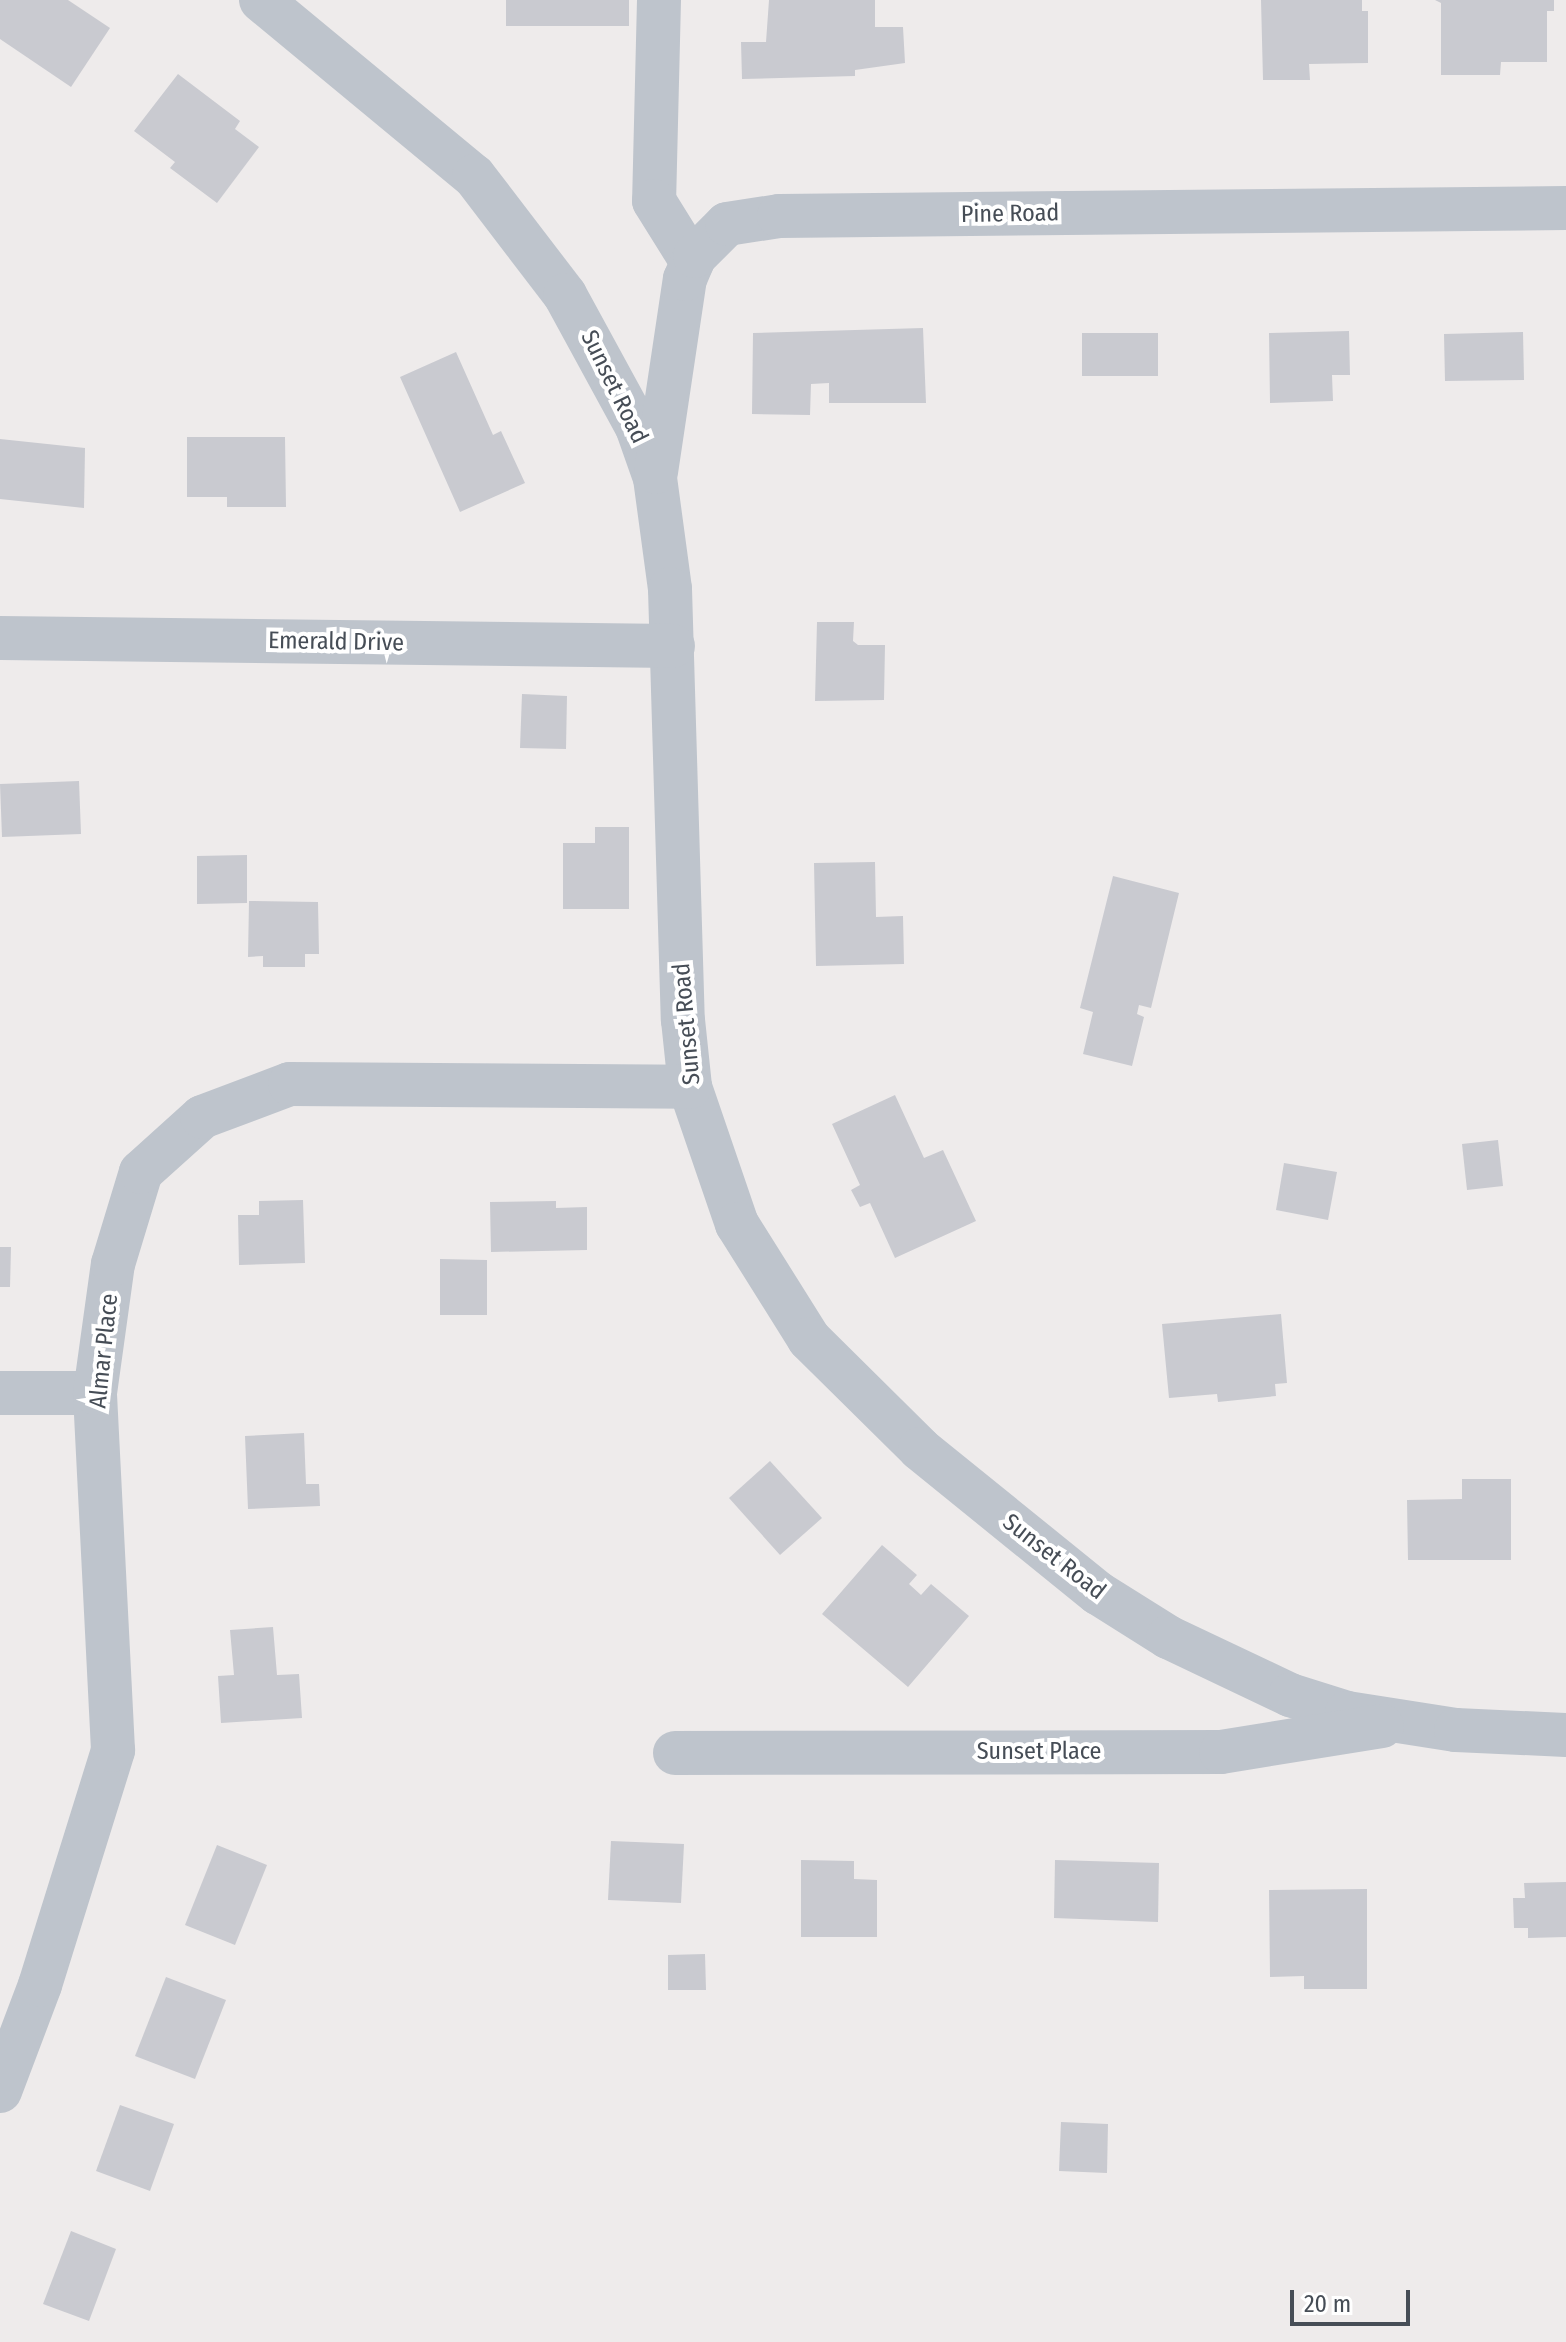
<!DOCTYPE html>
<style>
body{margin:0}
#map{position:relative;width:1566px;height:2342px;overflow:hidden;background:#eeebeb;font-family:"Fira Sans Condensed",sans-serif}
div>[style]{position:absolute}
.building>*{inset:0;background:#c9cad0}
.minor>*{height:44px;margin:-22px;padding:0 22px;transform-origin:22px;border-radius:22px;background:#bec4cc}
span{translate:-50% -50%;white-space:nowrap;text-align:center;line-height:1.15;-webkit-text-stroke:8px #fff;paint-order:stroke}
.street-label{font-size:24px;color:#464d56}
.scale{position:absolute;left:1290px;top:2290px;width:120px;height:36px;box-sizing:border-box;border:4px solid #464d56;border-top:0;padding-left:10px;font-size:24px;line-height:28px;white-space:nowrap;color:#464d56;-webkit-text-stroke:6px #fff;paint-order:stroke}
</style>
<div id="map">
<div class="building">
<div style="clip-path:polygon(0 0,68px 0,110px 28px,71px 87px,0 39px)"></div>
<div style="clip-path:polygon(506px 0,629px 0,629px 26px,506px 26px)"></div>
<div style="clip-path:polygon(769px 0,875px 0,875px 27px,903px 27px,905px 63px,855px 70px,855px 76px,742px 79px,741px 42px,766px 42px)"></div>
<div style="clip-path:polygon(1261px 0,1362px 0,1362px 11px,1368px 11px,1368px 63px,1309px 64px,1310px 80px,1263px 80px)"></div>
<div style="clip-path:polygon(1435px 0,1554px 0,1554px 11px,1547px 11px,1547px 62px,1501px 62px,1500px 75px,1441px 75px,1441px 3px)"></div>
<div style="clip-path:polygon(178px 74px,240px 121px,235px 129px,259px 147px,217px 203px,170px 168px,175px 162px,134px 131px)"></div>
<div style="clip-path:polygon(923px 328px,926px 403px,829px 403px,829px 383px,811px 384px,810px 415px,752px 414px,753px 333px)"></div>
<div style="clip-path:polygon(1349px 331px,1350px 375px,1332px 375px,1333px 401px,1270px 403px,1269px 333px)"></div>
<div style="clip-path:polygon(1523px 332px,1524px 380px,1445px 381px,1444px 334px)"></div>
<div style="clip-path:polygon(1082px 333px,1158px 333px,1158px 376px,1082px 376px)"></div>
<div style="clip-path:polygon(456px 352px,493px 435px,501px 431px,525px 483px,460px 512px,400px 377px)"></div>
<div style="clip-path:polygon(187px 437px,285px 437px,286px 507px,227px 507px,227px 497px,187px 497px)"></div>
<div style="clip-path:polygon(0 439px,85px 448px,84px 508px,0 499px)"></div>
<div style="clip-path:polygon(817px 622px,854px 622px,853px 641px,858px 645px,885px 645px,884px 700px,815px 701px)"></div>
<div style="clip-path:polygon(522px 694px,567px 696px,566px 749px,520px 748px)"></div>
<div style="clip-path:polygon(79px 781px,81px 834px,2px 837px,0 784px)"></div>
<div style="clip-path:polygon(595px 827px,629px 827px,629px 909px,563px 909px,563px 843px,595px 843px)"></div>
<div style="clip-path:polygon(247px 855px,247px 903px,197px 904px,197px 856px)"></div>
<div style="clip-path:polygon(875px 862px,876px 917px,903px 916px,904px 964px,816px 966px,814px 863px)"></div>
<div style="clip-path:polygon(1113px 876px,1179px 893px,1151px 1008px,1139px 1005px,1137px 1014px,1144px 1017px,1132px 1066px,1083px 1054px,1093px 1012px,1080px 1008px)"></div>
<div style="clip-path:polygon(249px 901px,318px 902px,319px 954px,305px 954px,305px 967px,263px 967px,263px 956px,248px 957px)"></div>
<div style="clip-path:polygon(895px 1095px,924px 1158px,943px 1150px,976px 1221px,895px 1258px,870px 1203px,860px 1207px,851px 1190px,860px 1185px,832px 1124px)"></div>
<div style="clip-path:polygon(1498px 1140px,1503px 1186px,1467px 1190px,1462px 1144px)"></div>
<div style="clip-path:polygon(1284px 1163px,1337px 1172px,1328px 1220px,1276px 1210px)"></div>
<div style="clip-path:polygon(303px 1200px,305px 1263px,239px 1265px,238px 1215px,259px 1215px,259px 1201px)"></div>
<div style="clip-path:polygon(556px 1201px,556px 1208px,587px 1207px,587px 1250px,491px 1252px,490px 1202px)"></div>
<div style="clip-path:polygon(0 1247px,11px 1247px,10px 1287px,0 1287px)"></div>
<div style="clip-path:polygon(440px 1259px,487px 1260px,487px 1315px,440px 1315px)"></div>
<div style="clip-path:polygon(1281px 1314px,1287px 1383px,1275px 1384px,1276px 1396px,1218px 1402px,1217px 1394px,1169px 1398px,1162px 1324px)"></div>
<div style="clip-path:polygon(304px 1433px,306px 1484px,319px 1484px,320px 1506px,248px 1509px,245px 1436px)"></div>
<div style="clip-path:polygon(770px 1461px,822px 1518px,780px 1555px,729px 1498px)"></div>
<div style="clip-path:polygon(1462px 1479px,1511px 1479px,1511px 1560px,1408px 1560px,1407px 1500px,1462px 1499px)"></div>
<div style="clip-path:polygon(882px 1545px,917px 1575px,909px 1584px,921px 1595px,931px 1584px,969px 1616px,908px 1687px,822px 1614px)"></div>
<div style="clip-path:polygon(273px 1627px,277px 1675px,299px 1674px,302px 1718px,221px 1723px,218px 1676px,234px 1675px,230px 1630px)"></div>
<div style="clip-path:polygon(611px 1841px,684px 1844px,681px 1903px,608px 1900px)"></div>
<div style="clip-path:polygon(217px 1845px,267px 1865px,235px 1945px,185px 1925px)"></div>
<div style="clip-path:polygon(801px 1860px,854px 1861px,854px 1879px,877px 1880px,877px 1937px,801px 1937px)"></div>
<div style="clip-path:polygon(1055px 1860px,1159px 1863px,1158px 1922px,1054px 1918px)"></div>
<div style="clip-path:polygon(1566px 1882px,1566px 1937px,1528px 1938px,1528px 1928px,1514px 1928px,1513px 1898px,1525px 1898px,1524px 1883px)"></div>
<div style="clip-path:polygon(1367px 1889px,1367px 1989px,1304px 1989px,1304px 1976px,1270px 1977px,1269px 1890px)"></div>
<div style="clip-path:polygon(705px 1954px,706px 1990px,668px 1990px,668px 1955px)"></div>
<div style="clip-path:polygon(166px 1977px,226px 2000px,195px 2079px,135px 2056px)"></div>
<div style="clip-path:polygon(120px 2105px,174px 2124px,150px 2191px,96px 2171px)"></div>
<div style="clip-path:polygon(1061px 2122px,1108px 2124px,1107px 2173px,1059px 2171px)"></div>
<div style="clip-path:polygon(71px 2231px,116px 2249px,89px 2321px,43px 2304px)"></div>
</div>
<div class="minor">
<div style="left:261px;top:0;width:276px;rotate:39.6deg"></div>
<div style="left:474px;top:176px;width:150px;rotate:52.6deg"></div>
<div style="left:565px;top:295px;width:150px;rotate:61.4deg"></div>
<div style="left:637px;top:427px;width:54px;rotate:70.6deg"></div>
<div style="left:655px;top:478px;width:112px;rotate:82.3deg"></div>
<div style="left:670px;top:589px;width:431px;rotate:88.3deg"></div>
<div style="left:683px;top:1020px;width:67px;rotate:84deg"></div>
<div style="left:690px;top:1087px;width:145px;rotate:71.1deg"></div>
<div style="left:737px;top:1224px;width:136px;rotate:57.9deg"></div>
<div style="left:809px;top:1339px;width:156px;rotate:44.7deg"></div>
<div style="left:920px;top:1449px;width:229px;rotate:39deg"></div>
<div style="left:1098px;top:1593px;width:83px;rotate:32.2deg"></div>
<div style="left:1168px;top:1637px;width:135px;rotate:25.4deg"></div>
<div style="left:1290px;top:1695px;width:60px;rotate:17.5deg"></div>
<div style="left:1347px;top:1713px;width:110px;rotate:8.9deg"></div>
<div style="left:1456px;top:1730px;width:110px;rotate:2.6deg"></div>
<div style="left:659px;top:0;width:201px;rotate:91.4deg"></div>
<div style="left:654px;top:201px;width:72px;rotate:58.1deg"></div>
<div style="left:656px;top:472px;width:195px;rotate:-81.5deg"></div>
<div style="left:685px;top:279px;width:25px;rotate:-67deg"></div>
<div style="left:695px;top:256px;width:45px;rotate:-45deg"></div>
<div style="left:727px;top:224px;width:53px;rotate:-8.7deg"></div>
<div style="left:779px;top:216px;width:787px;rotate:-0.58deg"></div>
<div style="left:0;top:638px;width:673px;rotate:0.68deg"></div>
<div style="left:0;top:1393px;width:95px"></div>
<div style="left:675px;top:1753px;width:546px;rotate:-0.1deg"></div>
<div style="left:1221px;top:1752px;width:163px;rotate:-9.2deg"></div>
<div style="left:0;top:2091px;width:113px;rotate:-69.3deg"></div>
<div style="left:40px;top:1985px;width:246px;rotate:-72.7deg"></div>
<div style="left:113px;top:1750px;width:357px;rotate:-92.9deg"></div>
<div style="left:95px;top:1393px;width:130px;rotate:-82.1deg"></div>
<div style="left:113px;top:1264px;width:96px;rotate:-73.1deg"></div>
<div style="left:141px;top:1172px;width:82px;rotate:-42deg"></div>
<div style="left:202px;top:1117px;width:94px;rotate:-20.6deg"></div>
<div style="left:290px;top:1084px;width:400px;rotate:0.4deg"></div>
</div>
<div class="street-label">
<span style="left:1010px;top:214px;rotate:-1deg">Pine Road</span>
<span style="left:614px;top:387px;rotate:64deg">Sunset Road</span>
<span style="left:336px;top:642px;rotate:1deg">Emerald Drive</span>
<span style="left:687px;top:1024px;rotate:-95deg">Sunset Road</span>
<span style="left:104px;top:1351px;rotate:-84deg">Almar Place</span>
<span style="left:1054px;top:1557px;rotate:38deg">Sunset Road</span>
<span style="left:1039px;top:1752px">Sunset Place</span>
</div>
<div class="scale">20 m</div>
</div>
